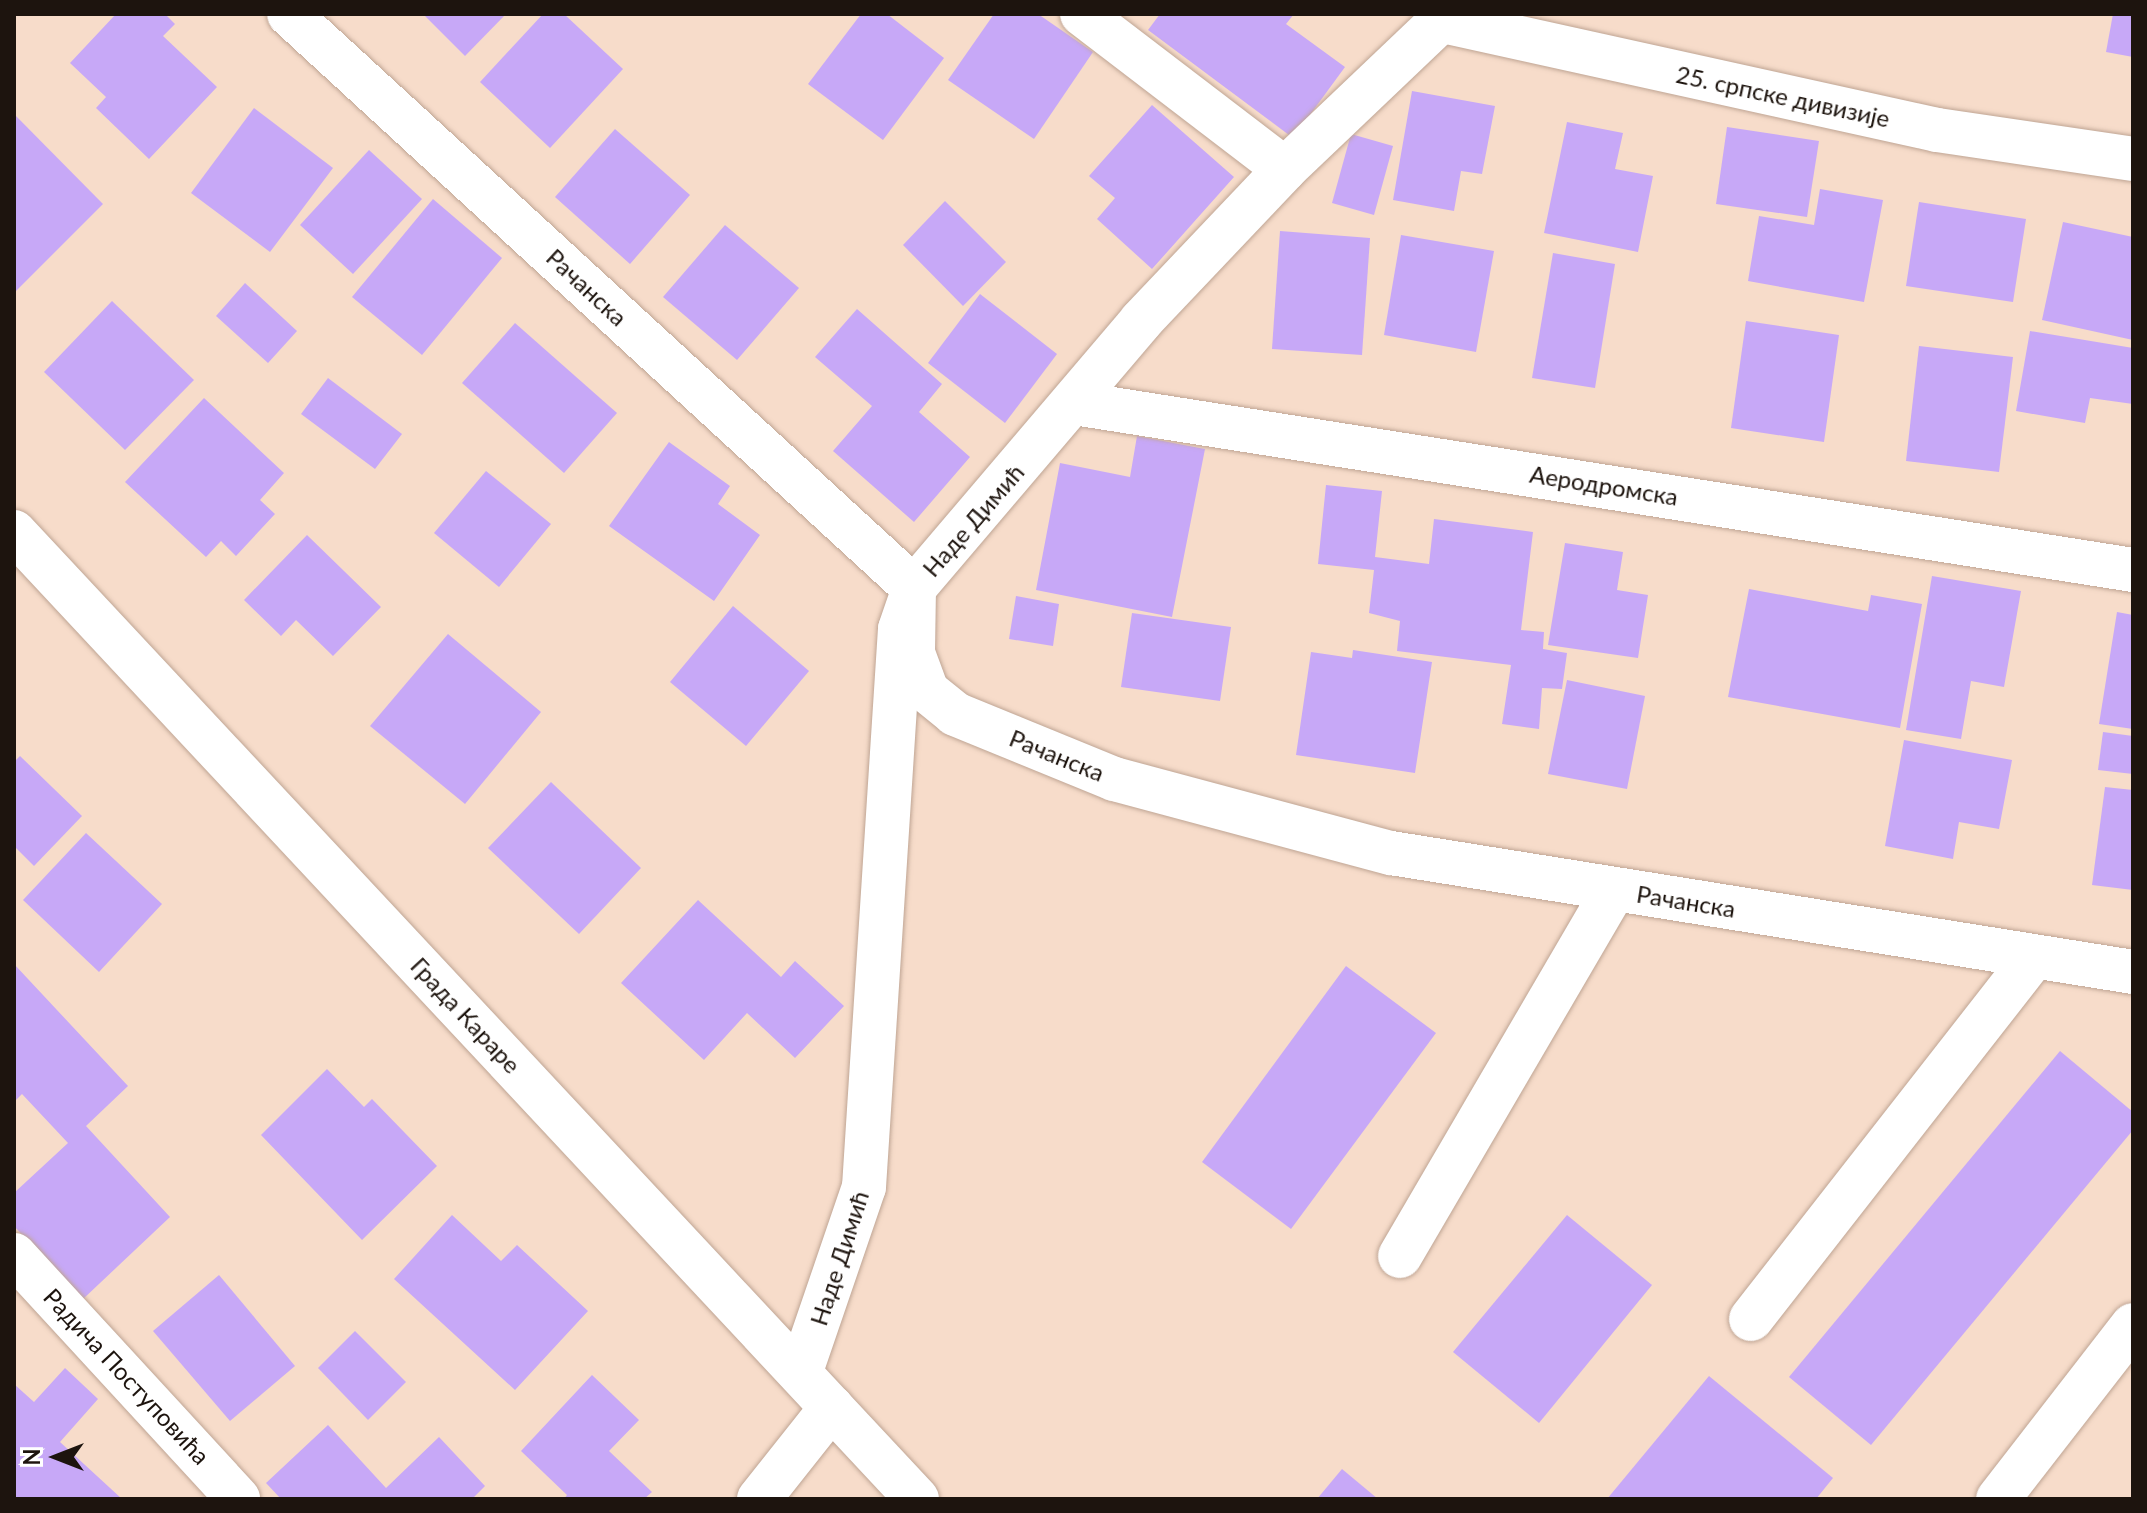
<!DOCTYPE html>
<meta charset="utf-8">
<style>
body{margin:0}
#map{position:relative;width:2147px;height:1513px;overflow:hidden;background:#f7dcca;font-family:Lato,sans-serif}
div>[style]{position:absolute}
.building>*{inset:0;background:#c7a8f7}
.roads{filter:drop-shadow(0 0 2px #bfa594) drop-shadow(0 0 2px #bfa594)}
.minor>*{height:44px;margin:-22px;padding:0 22px;transform-origin:22px;border-radius:22px;background:#fff}
span{translate:-50% -50%;white-space:nowrap;text-align:center;line-height:1.15;-webkit-text-stroke:7px #fff;paint-order:stroke}
.street-label{font-size:24px;color:#1d140e}
.frame{position:absolute;inset:0;border:16px solid #1d140e;pointer-events:none}
.north{position:absolute;left:16px;top:1417px;width:80px;height:80px;-webkit-text-stroke:6px #fff;paint-order:stroke;rotate:270deg;font-size:22px;font-weight:700;line-height:32px;text-align:center;color:#1d140e}
.north::after{content:'';display:block;margin:auto;width:28px;height:36px;background:#1d140e;clip-path:polygon(50% 0,100% 100%,50% 72%,0 100%)}
</style>
<div id="map">
<div class="building">
<div style="clip-path:polygon(116px 14px,165px 14px,175px 24px,163px 36px,217px 87px,149px 159px,96px 108px,106px 97px,70px 63px)"></div>
<div style="clip-path:polygon(423px 14px,506px 14px,465px 56px)"></div>
<div style="clip-path:polygon(543px 14px,564px 14px,623px 69px,550px 148px,480px 82px)"></div>
<div style="clip-path:polygon(861px 14px,887px 14px,944px 58px,883px 140px,808px 84px)"></div>
<div style="clip-path:polygon(994px 14px,1038px 14px,1093px 52px,1034px 139px,948px 80px)"></div>
<div style="clip-path:polygon(1160px 14px,1294px 14px,1286px 24px,1345px 67px,1293px 138px,1148px 30px)"></div>
<div style="clip-path:polygon(2113px 14px,2133px 14px,2133px 57px,2106px 52px)"></div>
<div style="clip-path:polygon(1412px 91px,1495px 106px,1482px 174px,1461px 171px,1454px 211px,1393px 200px)"></div>
<div style="clip-path:polygon(1152px 105px,1234px 177px,1152px 269px,1097px 219px,1115px 198px,1089px 176px)"></div>
<div style="clip-path:polygon(254px 108px,333px 168px,270px 252px,191px 193px)"></div>
<div style="clip-path:polygon(14px 114px,103px 204px,14px 293px)"></div>
<div style="clip-path:polygon(1567px 122px,1623px 133px,1615px 169px,1653px 176px,1638px 252px,1544px 233px)"></div>
<div style="clip-path:polygon(1727px 127px,1819px 141px,1807px 217px,1716px 204px)"></div>
<div style="clip-path:polygon(615px 129px,690px 195px,630px 264px,555px 197px)"></div>
<div style="clip-path:polygon(1351px 134px,1393px 146px,1374px 215px,1332px 203px)"></div>
<div style="clip-path:polygon(369px 150px,422px 199px,353px 274px,300px 225px)"></div>
<div style="clip-path:polygon(1820px 189px,1883px 200px,1864px 302px,1748px 281px,1759px 216px,1814px 225px)"></div>
<div style="clip-path:polygon(433px 199px,502px 258px,422px 355px,352px 297px)"></div>
<div style="clip-path:polygon(945px 201px,1006px 262px,963px 306px,903px 245px)"></div>
<div style="clip-path:polygon(1919px 202px,2026px 219px,2013px 302px,1906px 286px)"></div>
<div style="clip-path:polygon(2063px 222px,2133px 237px,2133px 340px,2042px 320px)"></div>
<div style="clip-path:polygon(725px 225px,799px 288px,737px 360px,663px 297px)"></div>
<div style="clip-path:polygon(1280px 231px,1370px 238px,1362px 355px,1272px 349px)"></div>
<div style="clip-path:polygon(1401px 235px,1494px 251px,1476px 352px,1384px 335px)"></div>
<div style="clip-path:polygon(1553px 253px,1615px 264px,1595px 388px,1532px 378px)"></div>
<div style="clip-path:polygon(245px 283px,297px 331px,268px 363px,216px 316px)"></div>
<div style="clip-path:polygon(980px 294px,1057px 354px,1005px 423px,928px 363px)"></div>
<div style="clip-path:polygon(112px 301px,194px 380px,125px 450px,44px 372px)"></div>
<div style="clip-path:polygon(857px 309px,942px 384px,919px 412px,970px 457px,914px 522px,833px 451px,872px 406px,815px 357px)"></div>
<div style="clip-path:polygon(1746px 321px,1839px 335px,1824px 442px,1731px 428px)"></div>
<div style="clip-path:polygon(515px 323px,617px 413px,564px 473px,462px 383px)"></div>
<div style="clip-path:polygon(2030px 331px,2133px 348px,2133px 404px,2090px 398px,2085px 423px,2016px 411px)"></div>
<div style="clip-path:polygon(1919px 346px,2013px 357px,1999px 472px,1906px 461px)"></div>
<div style="clip-path:polygon(328px 378px,402px 434px,375px 469px,301px 414px)"></div>
<div style="clip-path:polygon(204px 398px,284px 473px,260px 500px,275px 514px,236px 556px,221px 541px,206px 557px,125px 482px)"></div>
<div style="clip-path:polygon(1137px 436px,1205px 449px,1172px 617px,1036px 590px,1060px 463px,1130px 477px)"></div>
<div style="clip-path:polygon(669px 442px,730px 486px,718px 504px,760px 535px,714px 601px,609px 526px)"></div>
<div style="clip-path:polygon(486px 471px,551px 524px,499px 587px,434px 533px)"></div>
<div style="clip-path:polygon(1326px 485px,1382px 491px,1375px 557px,1429px 564px,1434px 519px,1533px 532px,1521px 630px,1544px 632px,1543px 649px,1567px 653px,1562px 689px,1542px 688px,1539px 729px,1502px 724px,1511px 665px,1397px 651px,1400px 621px,1369px 613px,1374px 570px,1318px 564px)"></div>
<div style="clip-path:polygon(307px 535px,381px 607px,333px 656px,296px 620px,281px 636px,244px 600px)"></div>
<div style="clip-path:polygon(1565px 543px,1623px 552px,1617px 590px,1648px 595px,1638px 658px,1548px 645px)"></div>
<div style="clip-path:polygon(1932px 576px,2021px 591px,2004px 687px,1971px 681px,1961px 739px,1906px 730px)"></div>
<div style="clip-path:polygon(1749px 589px,1868px 611px,1871px 595px,1922px 604px,1900px 728px,1728px 697px)"></div>
<div style="clip-path:polygon(1016px 596px,1059px 604px,1053px 646px,1009px 639px)"></div>
<div style="clip-path:polygon(733px 606px,809px 671px,746px 746px,670px 682px)"></div>
<div style="clip-path:polygon(2117px 612px,2133px 615px,2133px 729px,2099px 724px)"></div>
<div style="clip-path:polygon(1132px 613px,1231px 627px,1220px 701px,1121px 687px)"></div>
<div style="clip-path:polygon(448px 634px,541px 712px,465px 804px,370px 726px)"></div>
<div style="clip-path:polygon(1353px 650px,1432px 662px,1415px 773px,1296px 755px,1311px 652px,1352px 658px)"></div>
<div style="clip-path:polygon(1567px 680px,1645px 696px,1627px 789px,1548px 774px)"></div>
<div style="clip-path:polygon(2103px 732px,2133px 736px,2133px 774px,2098px 770px)"></div>
<div style="clip-path:polygon(1904px 740px,2012px 760px,1999px 829px,1959px 822px,1953px 859px,1885px 846px)"></div>
<div style="clip-path:polygon(20px 756px,82px 816px,34px 866px,14px 846px,14px 762px)"></div>
<div style="clip-path:polygon(551px 782px,641px 868px,579px 934px,488px 848px)"></div>
<div style="clip-path:polygon(2105px 787px,2133px 790px,2133px 890px,2092px 885px)"></div>
<div style="clip-path:polygon(86px 833px,162px 904px,99px 972px,23px 900px)"></div>
<div style="clip-path:polygon(698px 900px,781px 977px,795px 961px,844px 1006px,795px 1058px,747px 1013px,704px 1060px,621px 983px)"></div>
<div style="clip-path:polygon(14px 964px,128px 1086px,86px 1126px,170px 1217px,82px 1300px,14px 1226px,14px 1193px,68px 1143px,22px 1094px,14px 1102px)"></div>
<div style="clip-path:polygon(1346px 966px,1436px 1033px,1291px 1229px,1202px 1162px)"></div>
<div style="clip-path:polygon(2060px 1051px,2133px 1112px,2133px 1130px,1871px 1445px,1789px 1377px)"></div>
<div style="clip-path:polygon(327px 1069px,364px 1107px,372px 1099px,437px 1166px,362px 1240px,261px 1135px)"></div>
<div style="clip-path:polygon(452px 1215px,501px 1261px,517px 1245px,588px 1311px,515px 1390px,394px 1279px)"></div>
<div style="clip-path:polygon(1567px 1215px,1652px 1285px,1539px 1423px,1453px 1352px)"></div>
<div style="clip-path:polygon(219px 1275px,295px 1366px,230px 1421px,153px 1331px)"></div>
<div style="clip-path:polygon(355px 1331px,406px 1382px,368px 1420px,318px 1368px)"></div>
<div style="clip-path:polygon(65px 1368px,98px 1399px,60px 1442px,122px 1499px,14px 1499px,14px 1384px,34px 1402px)"></div>
<div style="clip-path:polygon(592px 1375px,639px 1420px,609px 1451px,652px 1492px,644px 1499px,564px 1499px,567px 1495px,521px 1451px)"></div>
<div style="clip-path:polygon(1709px 1376px,1833px 1478px,1816px 1499px,1607px 1499px)"></div>
<div style="clip-path:polygon(328px 1425px,386px 1488px,439px 1437px,485px 1486px,472px 1499px,281px 1499px,266px 1483px)"></div>
<div style="clip-path:polygon(1342px 1469px,1378px 1499px,1317px 1499px)"></div>
</div>
<div class="roads">
<div class="minor">
<div style="left:289px;top:14px;width:849px;rotate:42.56deg"></div>
<div style="left:914px;top:588px;width:65px;rotate:90.9deg"></div>
<div style="left:913px;top:653px;width:40px;rotate:69.8deg"></div>
<div style="left:927px;top:691px;width:36px;rotate:39deg"></div>
<div style="left:955px;top:714px;width:172px;rotate:22.2deg"></div>
<div style="left:1114px;top:779px;width:287px;rotate:15deg"></div>
<div style="left:1391px;top:853px;width:751px;rotate:9.11deg"></div>
<div style="left:1082px;top:14px;width:255px;rotate:37.4deg"></div>
<div style="left:1438px;top:14px;width:9px;rotate:54deg"></div>
<div style="left:1443px;top:21px;width:506px;rotate:12.44deg"></div>
<div style="left:1937px;top:130px;width:198px;rotate:8.4deg"></div>
<div style="left:1074px;top:403px;width:1072px;rotate:8.96deg"></div>
<div style="left:14px;top:532px;width:1323px;rotate:46.96deg"></div>
<div style="left:14px;top:1255px;width:331px;rotate:47.4deg"></div>
<div style="left:1400px;top:1256px;width:424px;rotate:-59.7deg"></div>
<div style="left:1751px;top:1319px;width:457px;rotate:-52deg"></div>
<div style="left:801px;top:1371px;width:194px;rotate:-71.1deg"></div>
<div style="left:864px;top:1187px;width:559px;rotate:-86.31deg"></div>
<div style="left:900px;top:629px;width:43px;rotate:-71.1deg"></div>
<div style="left:914px;top:588px;width:350px;rotate:-49.6deg"></div>
<div style="left:1141px;top:321px;width:209px;rotate:-46.5deg"></div>
<div style="left:1285px;top:169px;width:225px;rotate:-43.6deg"></div>
<div style="left:759px;top:1499px;width:117px;rotate:-51.6deg"></div>
<div style="left:1998px;top:1499px;width:220px;rotate:-52.2deg"></div>
</div>
</div>
<div class="street-label">
<span style="left:1783px;top:96px;rotate:12deg">25. српске дивизије</span>
<span style="left:587px;top:287px;rotate:43deg">Рачанска</span>
<span style="left:1604px;top:485px;rotate:9deg">Аеродромска</span>
<span style="left:973px;top:520px;rotate:-49deg">Наде Димић</span>
<span style="left:1057px;top:755px;rotate:22deg">Рачанска</span>
<span style="left:1686px;top:901px;rotate:9deg">Рачанска</span>
<span style="left:466px;top:1015px;rotate:47deg">Града Караре</span>
<span style="left:839px;top:1258px;rotate:-72deg">Наде Димић</span>
<span style="left:127px;top:1376px;rotate:47deg">Радича Поступовића</span>
</div>
<div class="frame"></div>
<div class="north">N</div>
</div>
